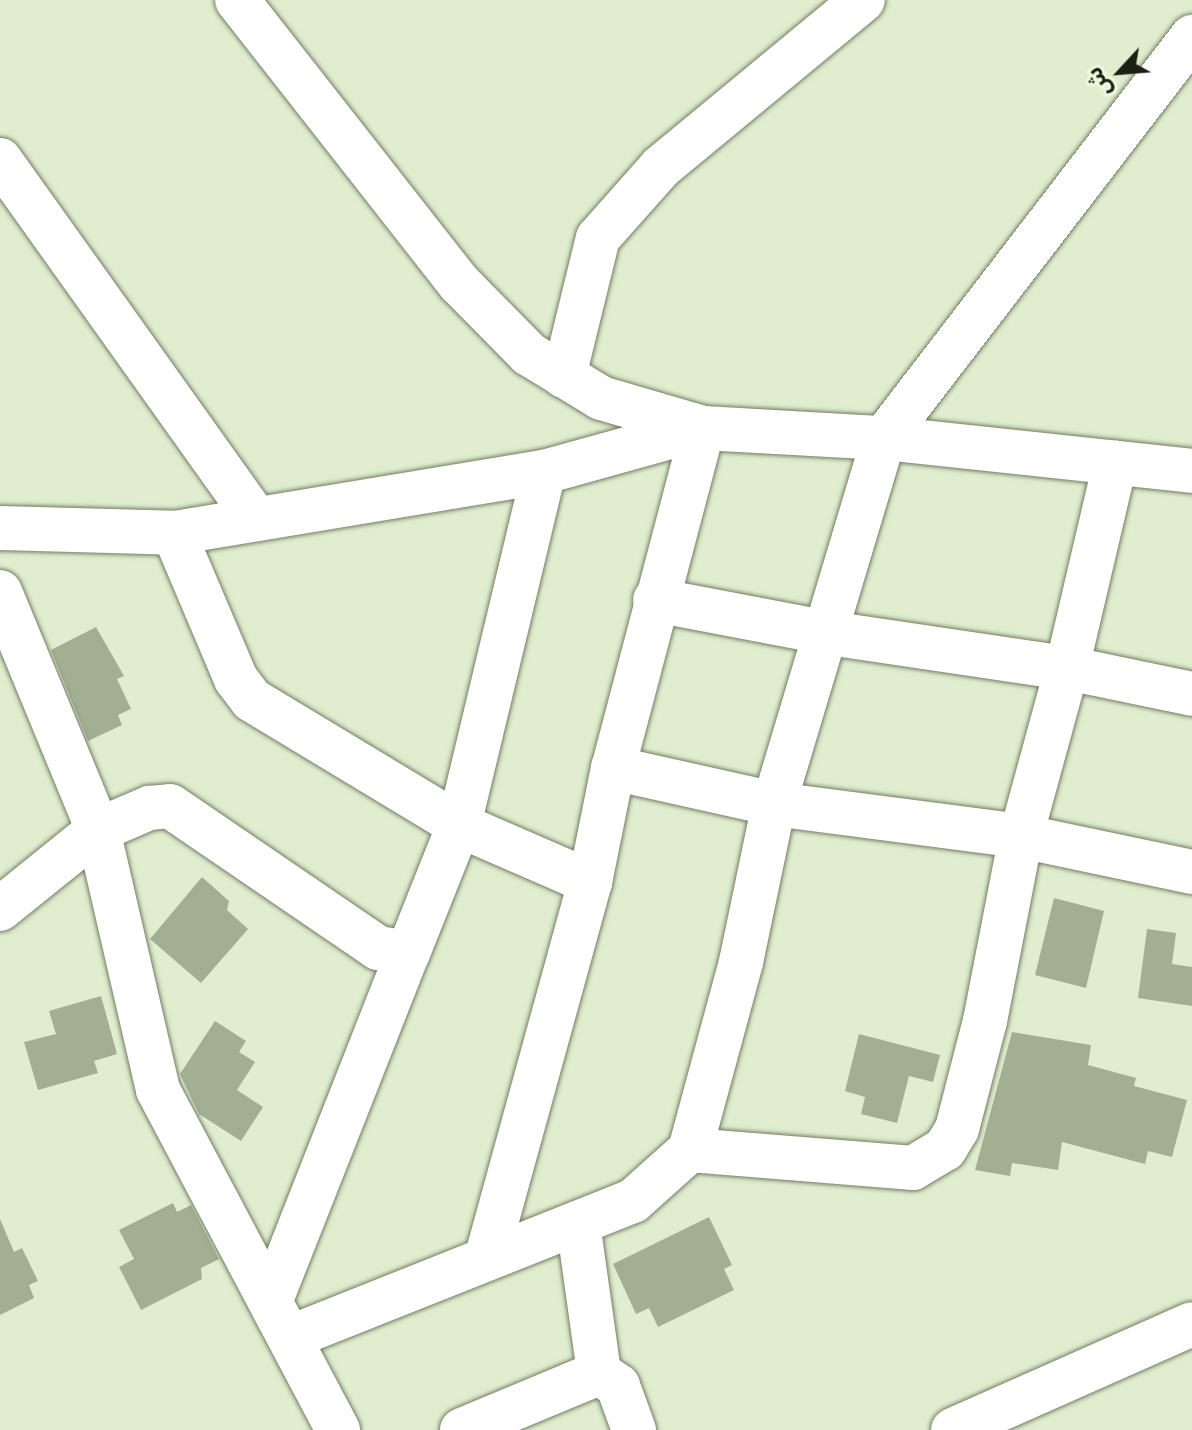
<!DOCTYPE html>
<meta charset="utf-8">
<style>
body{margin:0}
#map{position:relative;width:1192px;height:1430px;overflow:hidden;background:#e0edcf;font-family:"Public Sans","Noto Sans Arabic",sans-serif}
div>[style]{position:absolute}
.building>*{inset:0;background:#a3af93}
.roads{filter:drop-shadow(0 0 2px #727d62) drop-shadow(0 0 2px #727d62)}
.minor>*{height:44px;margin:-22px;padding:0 22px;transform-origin:22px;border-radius:22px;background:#fff}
span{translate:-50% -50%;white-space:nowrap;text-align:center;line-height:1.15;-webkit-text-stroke:7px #edfadc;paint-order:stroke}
.north{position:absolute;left:1080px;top:32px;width:80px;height:80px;-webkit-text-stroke:6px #edfadc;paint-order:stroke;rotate:244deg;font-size:22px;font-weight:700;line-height:32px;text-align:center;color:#1b1f15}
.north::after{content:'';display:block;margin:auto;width:28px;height:36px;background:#1b1f15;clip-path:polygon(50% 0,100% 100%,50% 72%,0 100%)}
</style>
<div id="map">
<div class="building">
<div style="clip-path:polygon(96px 627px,124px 676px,117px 679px,131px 709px,118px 715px,122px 725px,88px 741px,51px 650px)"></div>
<div style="clip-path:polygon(202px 877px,229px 901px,227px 910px,248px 929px,201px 983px,150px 939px)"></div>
<div style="clip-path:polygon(1054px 898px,1104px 911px,1086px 988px,1035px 975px)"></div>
<div style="clip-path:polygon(1147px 929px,1176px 933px,1172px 964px,1192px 967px,1192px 1006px,1138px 998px)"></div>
<div style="clip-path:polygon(101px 996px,117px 1054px,94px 1061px,98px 1073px,38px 1090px,24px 1042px,56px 1034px,49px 1011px)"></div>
<div style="clip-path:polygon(215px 1021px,246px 1041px,239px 1052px,255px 1062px,237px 1090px,263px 1107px,241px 1141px,199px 1114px,180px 1074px)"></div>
<div style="clip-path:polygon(1012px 1032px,1091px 1045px,1088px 1065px,1136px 1078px,1134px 1086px,1187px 1100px,1172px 1157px,1148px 1151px,1145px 1164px,1062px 1142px,1058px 1170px,1012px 1163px,1010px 1176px,975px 1170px)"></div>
<div style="clip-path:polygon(859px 1034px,940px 1055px,933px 1082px,909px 1076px,897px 1123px,861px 1114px,865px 1097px,845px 1091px)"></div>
<div style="clip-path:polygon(173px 1203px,177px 1212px,191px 1205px,219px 1259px,201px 1268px,202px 1279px,141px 1310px,119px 1267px,134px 1259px,119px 1230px)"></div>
<div style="clip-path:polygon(709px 1217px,732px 1265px,724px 1269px,734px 1290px,658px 1327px,649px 1308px,636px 1314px,613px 1264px)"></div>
<div style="clip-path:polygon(0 1219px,14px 1252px,22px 1248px,38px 1281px,29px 1285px,34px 1298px,0 1315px)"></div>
</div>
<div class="roads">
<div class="minor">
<div style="left:237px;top:0;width:360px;rotate:51.9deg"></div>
<div style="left:459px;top:283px;width:100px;rotate:45.4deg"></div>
<div style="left:529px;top:354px;width:84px;rotate:31.4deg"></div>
<div style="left:601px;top:398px;width:106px;rotate:16.4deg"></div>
<div style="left:703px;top:428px;width:181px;rotate:3.2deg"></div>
<div style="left:884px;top:438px;width:310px;rotate:6.1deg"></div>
<div style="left:0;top:160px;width:441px;rotate:54.5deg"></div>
<div style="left:564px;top:376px;width:142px;rotate:-76.2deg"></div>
<div style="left:598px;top:238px;width:95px;rotate:-48.4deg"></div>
<div style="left:661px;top:167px;width:262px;rotate:-39.6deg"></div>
<div style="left:0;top:528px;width:174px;rotate:1.6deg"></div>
<div style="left:174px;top:533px;width:375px;rotate:-9.4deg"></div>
<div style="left:544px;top:472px;width:165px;rotate:-15.5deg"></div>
<div style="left:703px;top:428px;width:352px;rotate:104.8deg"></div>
<div style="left:613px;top:768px;width:116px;rotate:101.4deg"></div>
<div style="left:590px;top:882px;width:391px;rotate:105.4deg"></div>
<div style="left:174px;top:533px;width:159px;rotate:67deg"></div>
<div style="left:236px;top:679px;width:26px;rotate:53deg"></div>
<div style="left:252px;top:700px;width:242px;rotate:31.1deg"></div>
<div style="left:459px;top:825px;width:143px;rotate:23.5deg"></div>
<div style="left:0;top:592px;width:257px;rotate:67.6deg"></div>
<div style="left:98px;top:830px;width:56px;rotate:-23.3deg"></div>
<div style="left:149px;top:808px;width:21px;rotate:-5deg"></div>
<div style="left:170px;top:806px;width:252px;rotate:34.3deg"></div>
<div style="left:378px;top:948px;width:30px;rotate:9deg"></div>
<div style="left:408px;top:953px;width:138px;rotate:-68.3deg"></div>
<div style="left:459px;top:825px;width:363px;rotate:-76.5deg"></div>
<div style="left:655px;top:600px;width:170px;rotate:10.8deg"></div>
<div style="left:822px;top:632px;width:248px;rotate:8.4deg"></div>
<div style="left:1067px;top:668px;width:211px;rotate:-76.8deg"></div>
<div style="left:613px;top:768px;width:165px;rotate:12.6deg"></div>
<div style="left:774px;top:804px;width:249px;rotate:7.4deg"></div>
<div style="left:1021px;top:836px;width:175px;rotate:11.9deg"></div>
<div style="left:0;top:909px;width:126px;rotate:-38.9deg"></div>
<div style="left:98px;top:830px;width:267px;rotate:77deg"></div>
<div style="left:158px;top:1090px;width:385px;rotate:62.1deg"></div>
<div style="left:690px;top:1150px;width:224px;rotate:4.6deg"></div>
<div style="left:913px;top:1168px;width:37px;rotate:-31deg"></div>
<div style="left:945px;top:1149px;width:23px;rotate:-59deg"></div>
<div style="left:957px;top:1129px;width:112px;rotate:-75.5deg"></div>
<div style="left:985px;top:1021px;width:188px;rotate:-79deg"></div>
<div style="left:1021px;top:836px;width:174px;rotate:-74.7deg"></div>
<div style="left:1067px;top:668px;width:128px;rotate:11.7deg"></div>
<div style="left:578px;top:1223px;width:151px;rotate:82deg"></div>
<div style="left:271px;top:1300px;width:373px;rotate:-68.5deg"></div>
<div style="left:291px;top:1337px;width:368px;rotate:-21.7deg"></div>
<div style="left:633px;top:1201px;width:76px;rotate:-41.8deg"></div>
<div style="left:690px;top:1150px;width:195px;rotate:-74.8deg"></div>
<div style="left:741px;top:962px;width:161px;rotate:-78.2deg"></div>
<div style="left:774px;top:804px;width:382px;rotate:-73.3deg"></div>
<div style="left:884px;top:438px;width:506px;rotate:-52.47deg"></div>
<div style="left:462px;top:1430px;width:148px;rotate:-22.6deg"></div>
<div style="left:599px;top:1373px;width:23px;rotate:34deg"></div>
<div style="left:618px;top:1386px;width:47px;rotate:70deg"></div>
<div style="left:953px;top:1430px;width:261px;rotate:-23.9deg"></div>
</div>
</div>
<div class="north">ش</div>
</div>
